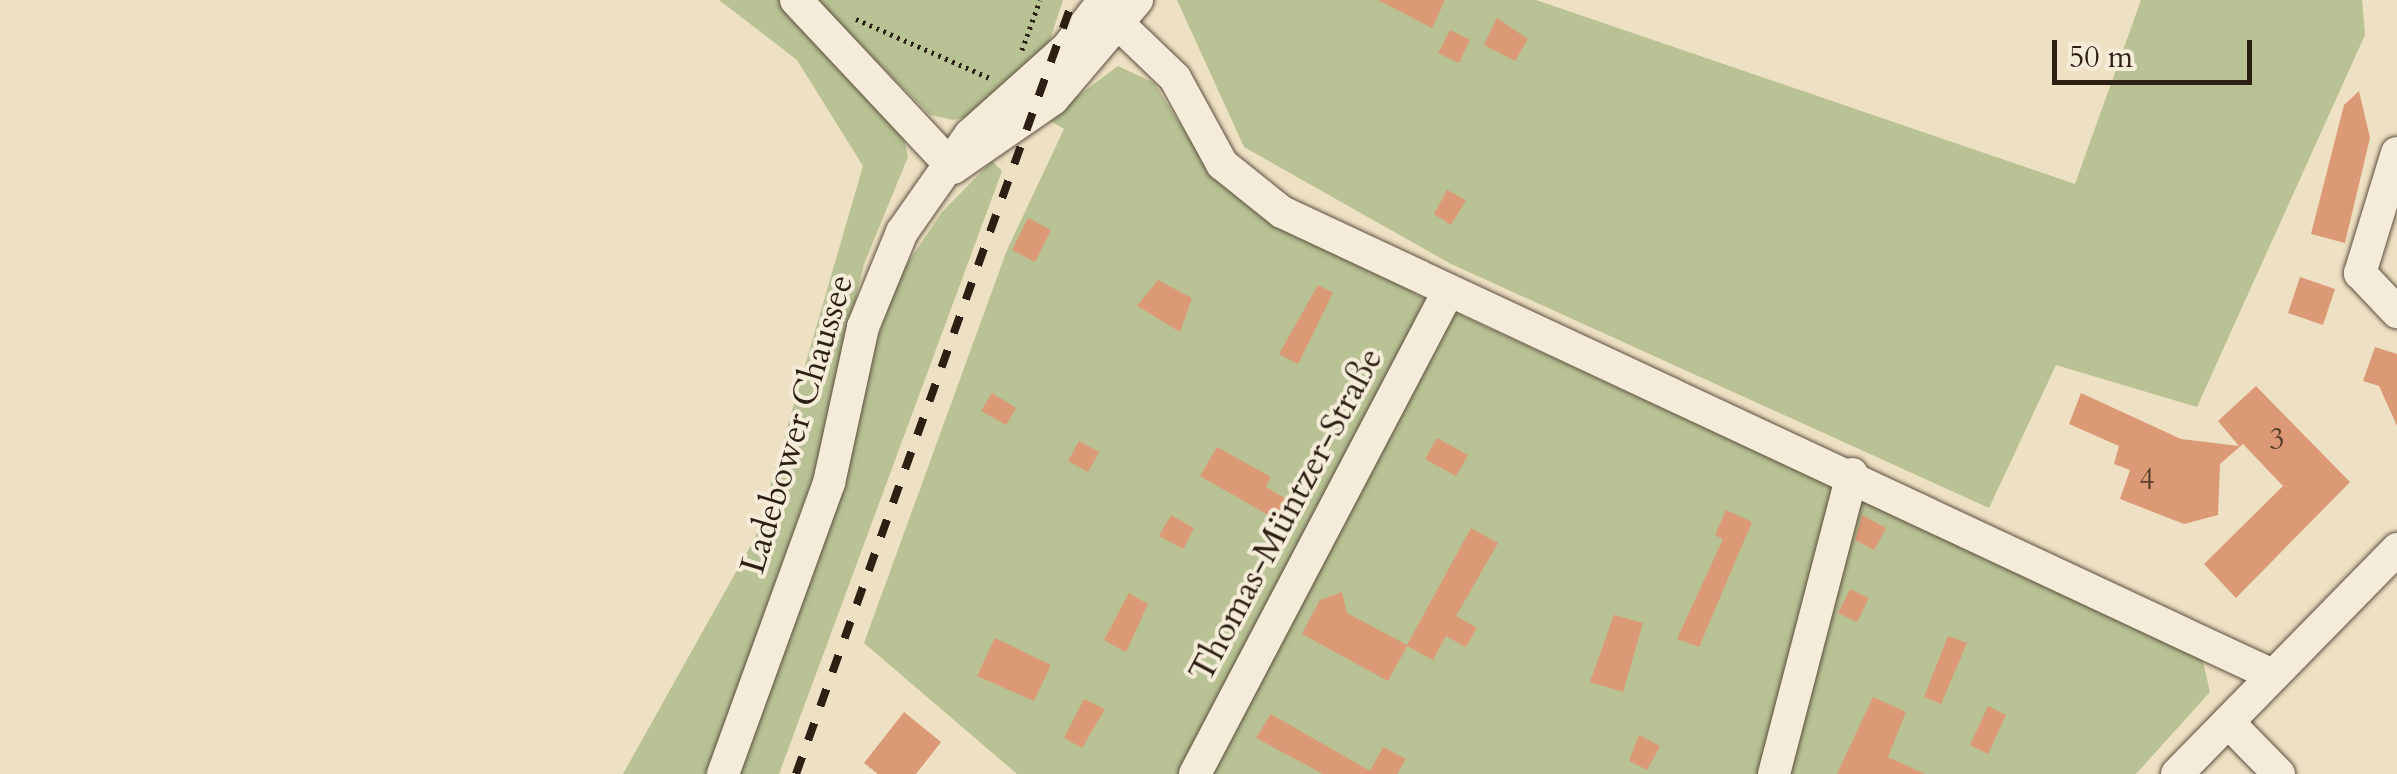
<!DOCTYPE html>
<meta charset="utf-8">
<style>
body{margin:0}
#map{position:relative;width:2397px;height:774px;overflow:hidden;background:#eee0c3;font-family:Cardo,serif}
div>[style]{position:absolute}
.green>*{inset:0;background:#b8c294}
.building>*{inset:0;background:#dc9976}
.path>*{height:5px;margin-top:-2.5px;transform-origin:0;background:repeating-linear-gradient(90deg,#2c1f13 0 2.5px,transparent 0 7.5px)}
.roads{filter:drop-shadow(0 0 2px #5c4f3f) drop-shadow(0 0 2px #5c4f3f)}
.minor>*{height:32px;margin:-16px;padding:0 16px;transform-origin:16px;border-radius:16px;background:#f4ebd8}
.rail>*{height:8px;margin-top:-4px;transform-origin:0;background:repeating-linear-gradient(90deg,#2c1f13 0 18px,transparent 0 36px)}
span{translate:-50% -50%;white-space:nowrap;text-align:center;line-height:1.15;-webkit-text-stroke:8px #f4ebd8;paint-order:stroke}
.number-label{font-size:30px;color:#583e2c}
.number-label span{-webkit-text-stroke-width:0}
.street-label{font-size:35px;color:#2c1f13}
.scale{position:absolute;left:2052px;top:40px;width:200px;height:45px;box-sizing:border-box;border:5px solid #2c1f13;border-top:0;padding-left:12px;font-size:30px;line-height:35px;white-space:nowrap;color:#2c1f13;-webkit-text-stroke:8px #f4ebd8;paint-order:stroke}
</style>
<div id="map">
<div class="green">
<div style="clip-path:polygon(719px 0,779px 0,903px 134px,908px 157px,864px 264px,813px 478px,706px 774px,623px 774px,755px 538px,863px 166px,797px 60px)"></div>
<div style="clip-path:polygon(816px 0,1063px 0,1045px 55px,982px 114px,953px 120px,930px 115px)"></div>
<div style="clip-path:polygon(1177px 0,1536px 0,2075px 184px,2141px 0,2362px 0,2365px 35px,2197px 407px,2056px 365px,1989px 508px,1451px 264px,1244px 147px)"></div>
<div style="clip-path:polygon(1118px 66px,1154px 83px,1196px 149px,1417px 295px,2202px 657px,2210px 692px,2136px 774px,1017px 774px,864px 643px,1007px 250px,1064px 129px,1047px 119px)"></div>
<div style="clip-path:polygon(992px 161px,1002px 171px,779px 774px,738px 774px,897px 279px,942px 212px)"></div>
</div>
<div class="building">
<div style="clip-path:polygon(1378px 0,1445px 0,1432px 28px)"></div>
<div style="clip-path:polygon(1497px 18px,1528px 39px,1515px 61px,1484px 45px)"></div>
<div style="clip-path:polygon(1450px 30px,1470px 40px,1459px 63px,1438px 53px)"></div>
<div style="clip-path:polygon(2359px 91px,2370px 138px,2345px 243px,2311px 234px,2344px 105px)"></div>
<div style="clip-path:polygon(1447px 190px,1466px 200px,1451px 225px,1434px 214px)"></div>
<div style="clip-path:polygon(1028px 218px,1051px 230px,1035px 262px,1012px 250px)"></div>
<div style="clip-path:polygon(2300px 277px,2335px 289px,2323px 325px,2288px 313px)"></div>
<div style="clip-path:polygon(1158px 280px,1192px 298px,1180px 332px,1137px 306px)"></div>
<div style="clip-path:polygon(1318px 285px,1333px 293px,1298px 364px,1279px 354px)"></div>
<div style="clip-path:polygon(2375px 347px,2397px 354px,2397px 426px,2379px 386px,2363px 381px)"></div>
<div style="clip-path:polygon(2256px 386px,2350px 482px,2236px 598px,2204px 564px,2283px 486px,2243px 444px,2220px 464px,2218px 515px,2184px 524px,2120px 499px,2130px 470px,2114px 464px,2119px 446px,2069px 424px,2081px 393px,2181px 439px,2239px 446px,2218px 421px)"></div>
<div style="clip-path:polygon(992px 393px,1016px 408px,1006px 425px,981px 411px)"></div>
<div style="clip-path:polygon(1437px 438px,1468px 455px,1456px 476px,1425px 459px)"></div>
<div style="clip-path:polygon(1079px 441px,1099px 452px,1088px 472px,1068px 461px)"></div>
<div style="clip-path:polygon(1217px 447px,1271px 477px,1266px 487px,1288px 500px,1277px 520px,1200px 476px)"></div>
<div style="clip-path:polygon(1726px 510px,1752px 522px,1699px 647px,1677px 639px,1723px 539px,1715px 535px)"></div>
<div style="clip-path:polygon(1171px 515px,1194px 528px,1183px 549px,1159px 536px)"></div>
<div style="clip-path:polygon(1862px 515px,1886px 528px,1874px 550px,1855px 540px)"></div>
<div style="clip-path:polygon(1471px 528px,1498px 543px,1456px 616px,1477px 628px,1466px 647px,1446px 636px,1433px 660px,1407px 646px,1388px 681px,1302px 634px,1320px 600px,1342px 592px,1347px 613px,1407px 645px)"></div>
<div style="clip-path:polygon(1850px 589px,1869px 598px,1857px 622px,1838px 613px)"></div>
<div style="clip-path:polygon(1129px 593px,1148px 604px,1126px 652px,1104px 640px)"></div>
<div style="clip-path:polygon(1614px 615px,1643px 623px,1623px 692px,1590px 682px)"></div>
<div style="clip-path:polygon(1948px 636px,1967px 643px,1941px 704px,1924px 697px)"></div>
<div style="clip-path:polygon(995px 638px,1051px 665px,1034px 701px,977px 676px)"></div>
<div style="clip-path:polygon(1873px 697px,1906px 712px,1888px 757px,1925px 774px,1837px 774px)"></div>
<div style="clip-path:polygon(1084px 699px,1105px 709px,1082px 748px,1064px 738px)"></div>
<div style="clip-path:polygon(1988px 706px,2006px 715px,1988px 754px,1970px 745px)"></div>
<div style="clip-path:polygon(904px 712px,941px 742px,916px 774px,878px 774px,864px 763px)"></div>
<div style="clip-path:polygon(1271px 714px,1370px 771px,1383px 747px,1406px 759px,1397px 774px,1323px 774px,1256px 738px)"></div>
<div style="clip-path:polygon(1639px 735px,1660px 746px,1647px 770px,1629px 761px)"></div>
</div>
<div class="path">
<div style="left:856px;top:19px;width:149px;rotate:23.8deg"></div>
<div style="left:1022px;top:50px;width:53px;rotate:-70.2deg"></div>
</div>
<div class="roads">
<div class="minor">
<div style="left:796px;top:0;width:230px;rotate:46.9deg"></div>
<div style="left:1100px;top:6px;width:104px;rotate:43.8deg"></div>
<div style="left:1175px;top:78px;width:98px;rotate:61.3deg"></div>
<div style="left:1222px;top:164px;width:77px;rotate:38.7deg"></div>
<div style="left:1282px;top:212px;width:1091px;rotate:25.06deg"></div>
<div style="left:2397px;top:153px;width:126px;rotate:107.1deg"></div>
<div style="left:2360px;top:273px;width:54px;rotate:46.5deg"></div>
<div style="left:953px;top:168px;width:121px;rotate:-34.6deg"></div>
<div style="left:1053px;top:99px;width:130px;rotate:-49.7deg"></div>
<div style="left:2228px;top:722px;width:73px;rotate:45.6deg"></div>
<div style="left:723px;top:774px;width:310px;rotate:-70deg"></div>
<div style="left:829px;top:483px;width:160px;rotate:-77.7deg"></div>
<div style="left:863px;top:327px;width:103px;rotate:-67.7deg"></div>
<div style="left:902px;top:232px;width:118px;rotate:-55deg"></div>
<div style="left:970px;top:135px;width:132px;rotate:-41.9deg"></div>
<div style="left:1068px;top:47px;width:59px;rotate:-52.5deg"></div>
<div style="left:1195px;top:774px;width:544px;rotate:-62.31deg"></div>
<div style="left:1774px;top:774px;width:310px;rotate:-75.4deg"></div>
<div style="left:2177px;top:774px;width:315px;rotate:-45.6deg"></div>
</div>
</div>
<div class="rail">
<div style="left:796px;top:774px;width:822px;rotate:-70.31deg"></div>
</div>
<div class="number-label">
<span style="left:2277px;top:440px">3</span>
<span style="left:2147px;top:480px">4</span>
</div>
<div class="street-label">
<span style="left:797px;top:424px;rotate:-73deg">Ladebower Chaussee</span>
<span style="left:1286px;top:515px;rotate:-62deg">Thomas-Müntzer-Straße</span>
</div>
<div class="scale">50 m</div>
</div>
